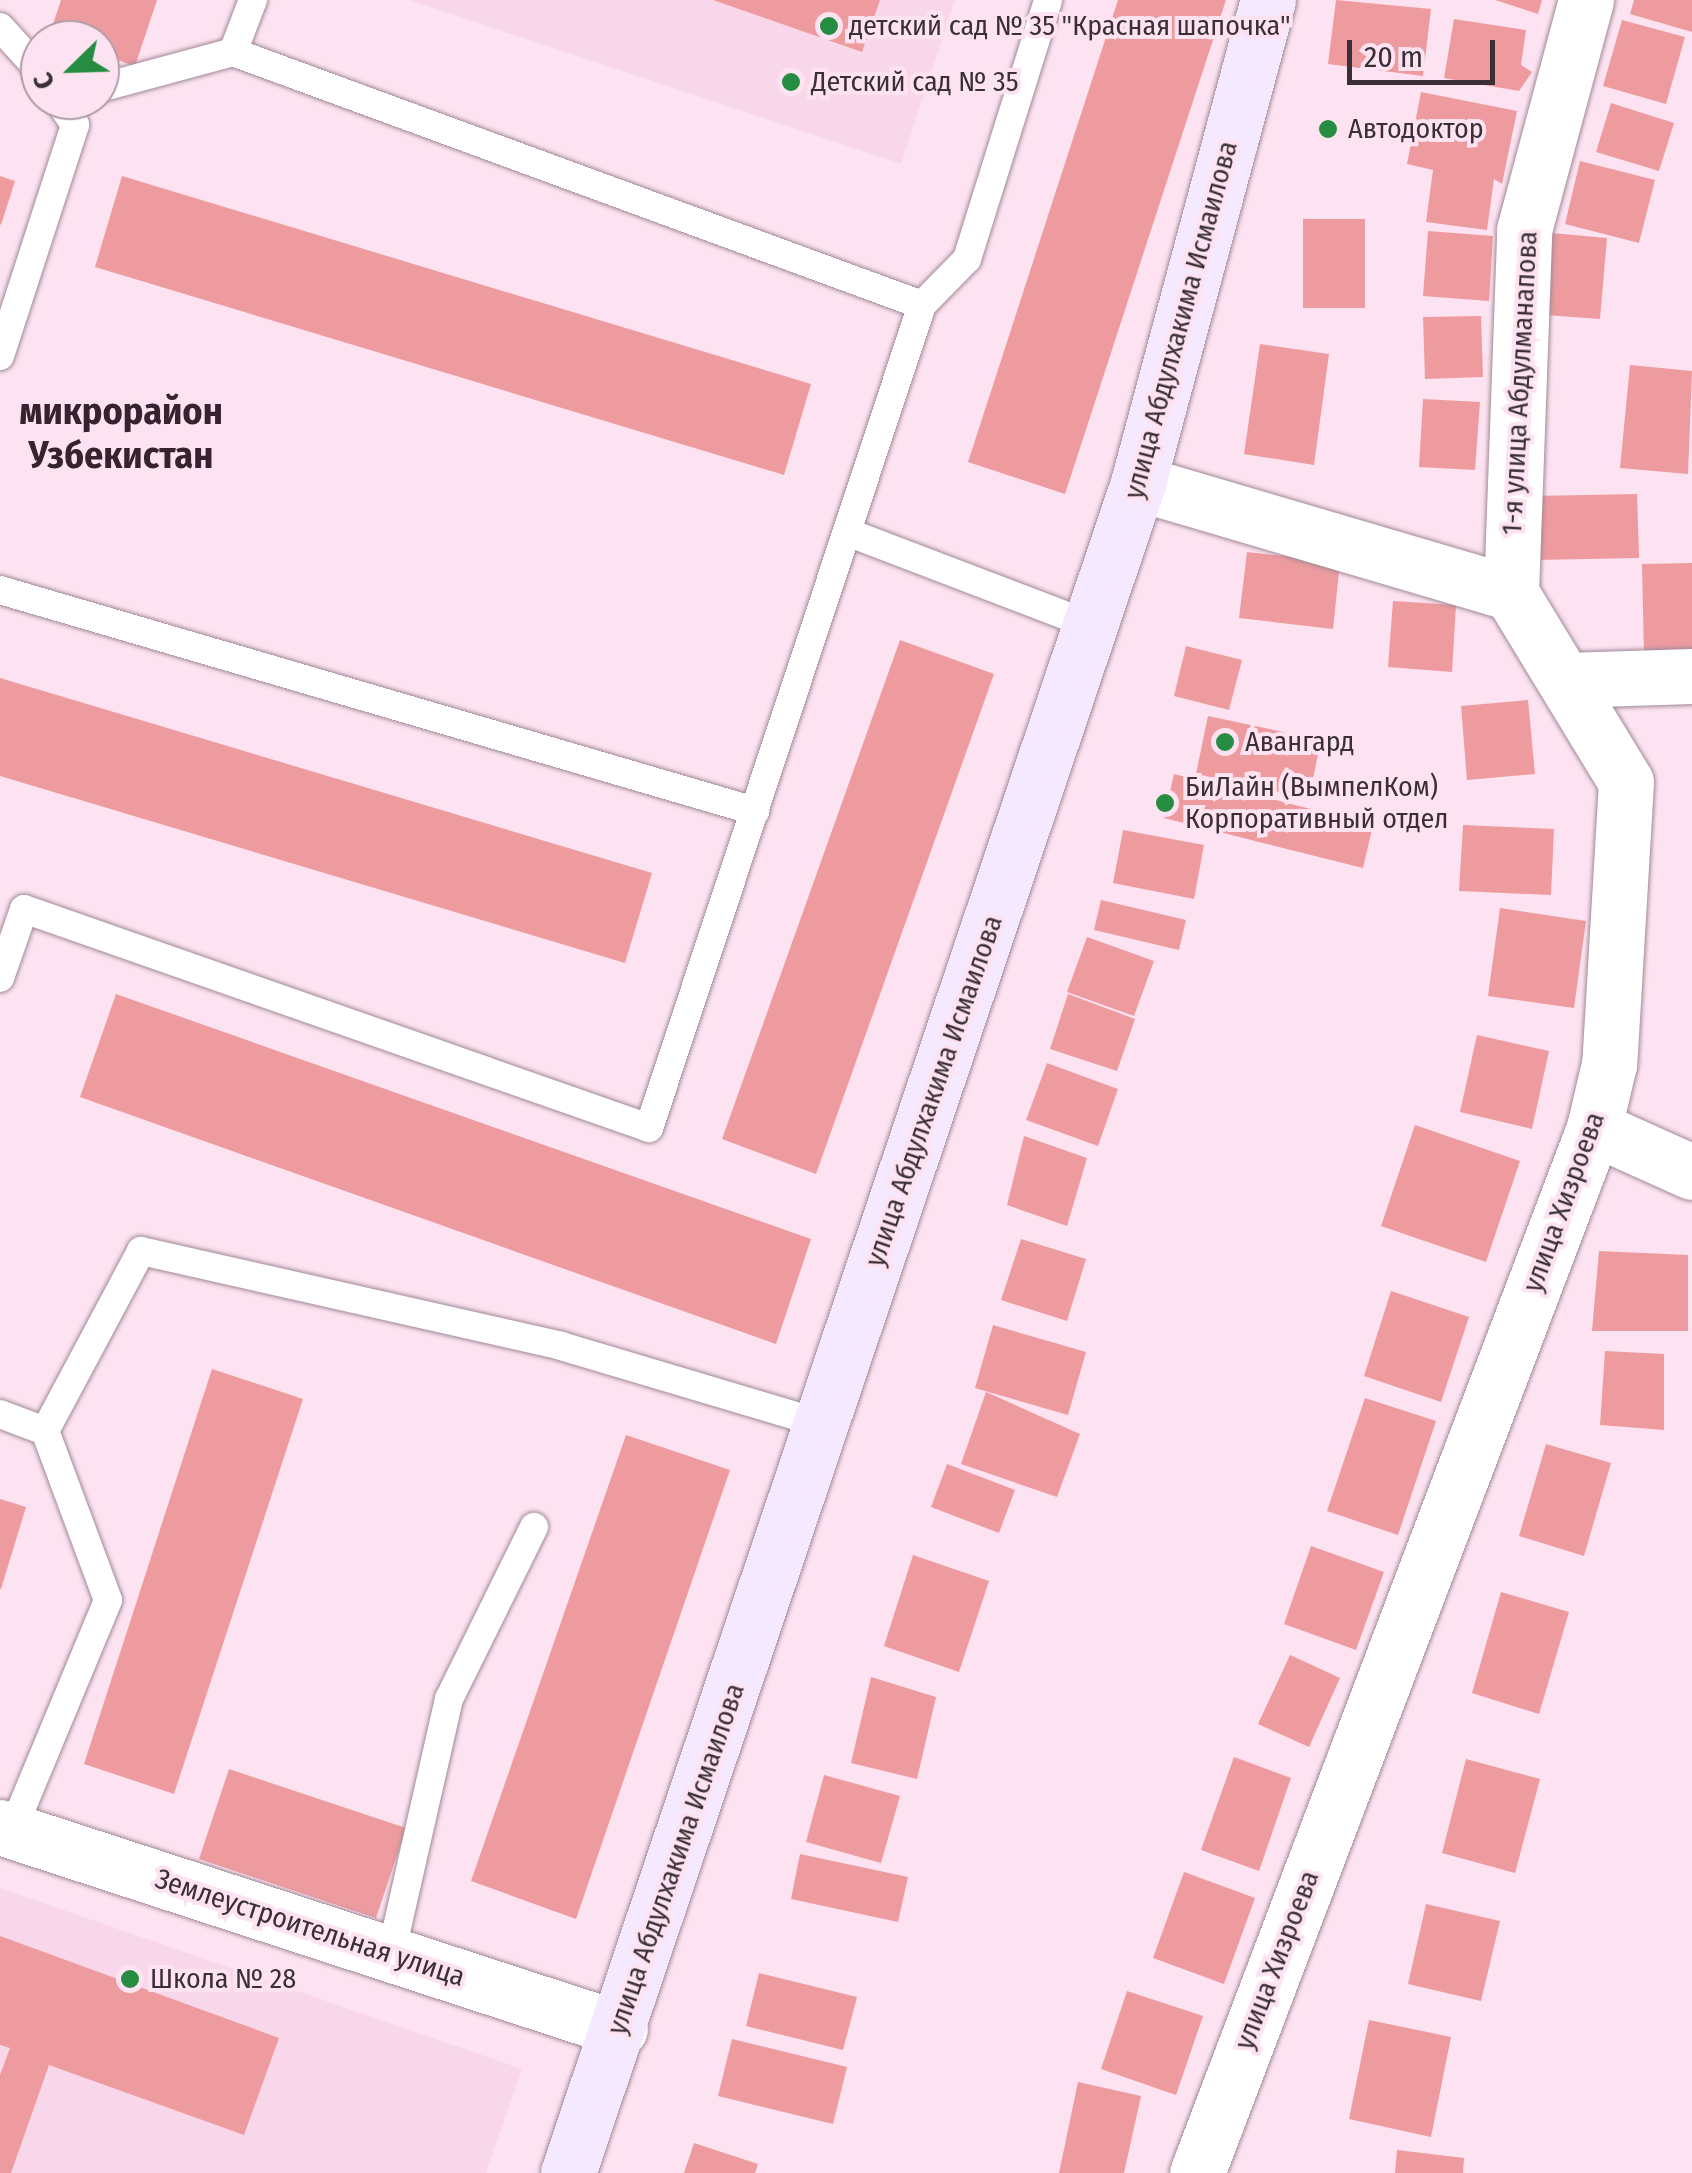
<!DOCTYPE html>
<meta charset="utf-8">
<style>
body{margin:0}
#map{position:relative;width:1692px;height:2173px;overflow:hidden;background:#fde3f1;font-family:"Fira Sans Condensed",sans-serif}
div>[style]{position:absolute}
.built>*{inset:0;background:#f8d7ea}
.building>*{inset:0;background:#ed9b9f}
.roads{filter:drop-shadow(0 0 2px #a08996) drop-shadow(0 0 2px #a08996)}
.service>*{height:28px;margin:-14px;padding:0 14px;transform-origin:14px;border-radius:14px;background:#fff}
.minor>*{height:55px;margin:-27.5px;padding:0 27.5px;transform-origin:27.5px;border-radius:27.5px;background:#fff}
.secondary>*{height:55px;margin:-27.5px;padding:0 27.5px;transform-origin:27.5px;border-radius:27.5px;background:#f5e9ff}
.dots>*{width:28px;height:28px;translate:-50% -50%;box-sizing:border-box;border:5px solid #fde3f1;border-radius:50%}
span{translate:-50% -50%;white-space:nowrap;text-align:center;line-height:1.15;-webkit-text-stroke:8px #fde3f1;paint-order:stroke}
.poi-label{font-size:28px;color:#392f35}
.left{translate:0 -50%;text-align:left}
.street-label{font-size:28px;color:#392f35}
.district-label{font-size:38px;color:#36232f;font-weight:700}
.north{position:absolute;left:20px;top:20px;width:100px;height:100px;box-sizing:border-box;background:#fde3f1;border:2px solid #af9ba6;border-radius:50%;rotate:247deg;font-size:28px;font-weight:700;line-height:40px;text-align:center;color:#392f35}
.north::after{content:'';display:block;margin:auto;width:35px;height:45px;background:#258c41;clip-path:polygon(50% 0,100% 100%,50% 72%,0 100%)}
.scale{position:absolute;left:1347px;top:40px;width:148px;height:45px;box-sizing:border-box;border:5px solid #392f35;border-top:0;padding-left:12px;font-size:30px;line-height:35px;white-space:nowrap;color:#392f35;-webkit-text-stroke:8px #fde3f1;paint-order:stroke}
</style>
<div id="map">
<div class="built">
<div style="clip-path:polygon(409px 0,955px 0,901px 164px)"></div>
<div style="clip-path:polygon(0 1888px,522px 2069px,486px 2173px,0 2173px)"></div>
</div>
<div class="building">
<div style="clip-path:polygon(61px 0,157px 0,135px 66px,100px 54px,100px 40px,49px 36px)"></div>
<div style="clip-path:polygon(713px 0,880px 0,862px 52px)"></div>
<div style="clip-path:polygon(1118px 0,1226px 0,1065px 494px,968px 462px)"></div>
<div style="clip-path:polygon(1336px 0,1431px 9px,1423px 76px,1328px 64px)"></div>
<div style="clip-path:polygon(1495px 0,1542px 0,1538px 14px)"></div>
<div style="clip-path:polygon(1634px 0,1692px 0,1692px 32px,1630px 14px)"></div>
<div style="clip-path:polygon(1454px 19px,1526px 30px,1521px 65px,1532px 72px,1519px 91px,1444px 78px)"></div>
<div style="clip-path:polygon(1622px 20px,1685px 37px,1666px 104px,1603px 86px)"></div>
<div style="clip-path:polygon(1421px 92px,1517px 111px,1502px 184px,1494px 179px,1487px 230px,1426px 222px,1433px 170px,1407px 164px)"></div>
<div style="clip-path:polygon(1611px 103px,1674px 123px,1659px 171px,1596px 152px)"></div>
<div style="clip-path:polygon(1580px 161px,1655px 180px,1639px 243px,1565px 224px)"></div>
<div style="clip-path:polygon(0 176px,15px 181px,1px 225px,0 224px)"></div>
<div style="clip-path:polygon(122px 176px,811px 384px,784px 475px,95px 267px)"></div>
<div style="clip-path:polygon(1303px 219px,1365px 219px,1365px 308px,1303px 308px)"></div>
<div style="clip-path:polygon(1428px 231px,1493px 236px,1489px 301px,1423px 296px)"></div>
<div style="clip-path:polygon(1552px 233px,1607px 238px,1600px 319px,1545px 315px)"></div>
<div style="clip-path:polygon(1481px 316px,1483px 377px,1425px 379px,1423px 317px)"></div>
<div style="clip-path:polygon(1260px 344px,1329px 354px,1314px 465px,1244px 454px)"></div>
<div style="clip-path:polygon(1630px 365px,1692px 371px,1688px 474px,1620px 468px)"></div>
<div style="clip-path:polygon(1423px 399px,1480px 402px,1475px 470px,1419px 467px)"></div>
<div style="clip-path:polygon(1637px 494px,1639px 558px,1534px 560px,1532px 496px)"></div>
<div style="clip-path:polygon(1247px 552px,1340px 562px,1333px 629px,1239px 618px)"></div>
<div style="clip-path:polygon(1692px 563px,1692px 655px,1644px 656px,1642px 564px)"></div>
<div style="clip-path:polygon(1393px 601px,1456px 605px,1452px 672px,1388px 667px)"></div>
<div style="clip-path:polygon(900px 640px,994px 674px,816px 1174px,722px 1139px)"></div>
<div style="clip-path:polygon(1186px 646px,1242px 660px,1229px 710px,1174px 696px)"></div>
<div style="clip-path:polygon(0 678px,652px 873px,625px 963px,0 776px)"></div>
<div style="clip-path:polygon(1528px 700px,1535px 774px,1467px 780px,1461px 706px)"></div>
<div style="clip-path:polygon(1208px 716px,1321px 740px,1309px 798px,1196px 774px)"></div>
<div style="clip-path:polygon(1174px 774px,1373px 825px,1363px 868px,1164px 818px)"></div>
<div style="clip-path:polygon(1463px 825px,1554px 829px,1551px 895px,1459px 891px)"></div>
<div style="clip-path:polygon(1123px 830px,1204px 845px,1194px 899px,1113px 883px)"></div>
<div style="clip-path:polygon(1101px 900px,1186px 920px,1179px 950px,1094px 930px)"></div>
<div style="clip-path:polygon(1500px 908px,1586px 921px,1574px 1008px,1488px 996px)"></div>
<div style="clip-path:polygon(1087px 937px,1154px 961px,1134px 1016px,1067px 992px)"></div>
<div style="clip-path:polygon(116px 994px,811px 1239px,776px 1344px,80px 1097px)"></div>
<div style="clip-path:polygon(1068px 994px,1135px 1019px,1117px 1071px,1050px 1049px)"></div>
<div style="clip-path:polygon(1477px 1035px,1549px 1051px,1532px 1129px,1460px 1112px)"></div>
<div style="clip-path:polygon(1047px 1063px,1118px 1089px,1098px 1146px,1026px 1120px)"></div>
<div style="clip-path:polygon(1415px 1125px,1520px 1161px,1486px 1262px,1381px 1226px)"></div>
<div style="clip-path:polygon(1024px 1136px,1087px 1158px,1067px 1226px,1007px 1205px)"></div>
<div style="clip-path:polygon(1021px 1239px,1086px 1259px,1067px 1321px,1001px 1300px)"></div>
<div style="clip-path:polygon(1599px 1251px,1688px 1255px,1688px 1331px,1592px 1331px)"></div>
<div style="clip-path:polygon(1391px 1291px,1469px 1317px,1441px 1402px,1364px 1376px)"></div>
<div style="clip-path:polygon(993px 1325px,1086px 1352px,1068px 1415px,975px 1388px)"></div>
<div style="clip-path:polygon(1605px 1351px,1664px 1354px,1664px 1430px,1600px 1425px)"></div>
<div style="clip-path:polygon(212px 1369px,303px 1399px,174px 1794px,84px 1764px)"></div>
<div style="clip-path:polygon(986px 1392px,1080px 1434px,1057px 1497px,961px 1464px)"></div>
<div style="clip-path:polygon(1365px 1398px,1436px 1421px,1398px 1535px,1327px 1511px)"></div>
<div style="clip-path:polygon(626px 1435px,730px 1470px,576px 1919px,471px 1881px)"></div>
<div style="clip-path:polygon(1546px 1444px,1611px 1463px,1584px 1556px,1519px 1536px)"></div>
<div style="clip-path:polygon(947px 1464px,1015px 1490px,999px 1533px,931px 1507px)"></div>
<div style="clip-path:polygon(0 1499px,26px 1507px,1px 1589px,0 1589px)"></div>
<div style="clip-path:polygon(1311px 1546px,1384px 1572px,1356px 1650px,1284px 1624px)"></div>
<div style="clip-path:polygon(913px 1555px,989px 1581px,959px 1672px,884px 1646px)"></div>
<div style="clip-path:polygon(1501px 1592px,1569px 1612px,1539px 1714px,1472px 1693px)"></div>
<div style="clip-path:polygon(1290px 1655px,1340px 1678px,1309px 1747px,1258px 1724px)"></div>
<div style="clip-path:polygon(871px 1677px,936px 1697px,917px 1779px,851px 1763px)"></div>
<div style="clip-path:polygon(1234px 1757px,1291px 1778px,1259px 1871px,1201px 1850px)"></div>
<div style="clip-path:polygon(1466px 1759px,1540px 1779px,1515px 1873px,1442px 1853px)"></div>
<div style="clip-path:polygon(229px 1769px,406px 1828px,376px 1918px,199px 1859px)"></div>
<div style="clip-path:polygon(824px 1775px,900px 1796px,881px 1863px,806px 1842px)"></div>
<div style="clip-path:polygon(800px 1854px,908px 1877px,898px 1922px,791px 1899px)"></div>
<div style="clip-path:polygon(1184px 1872px,1255px 1898px,1224px 1984px,1153px 1958px)"></div>
<div style="clip-path:polygon(1426px 1904px,1500px 1921px,1481px 2001px,1408px 1984px)"></div>
<div style="clip-path:polygon(0 1936px,279px 2038px,244px 2135px,49px 2065px,11px 2173px,0 2173px,0 2075px,10px 2048px,0 2045px)"></div>
<div style="clip-path:polygon(759px 1973px,857px 1997px,843px 2050px,746px 2026px)"></div>
<div style="clip-path:polygon(1127px 1991px,1203px 2016px,1176px 2095px,1101px 2069px)"></div>
<div style="clip-path:polygon(1369px 2020px,1451px 2037px,1431px 2137px,1349px 2119px)"></div>
<div style="clip-path:polygon(732px 2039px,847px 2067px,833px 2124px,718px 2096px)"></div>
<div style="clip-path:polygon(1078px 2082px,1141px 2096px,1124px 2173px,1059px 2173px)"></div>
<div style="clip-path:polygon(694px 2143px,758px 2164px,755px 2173px,684px 2173px)"></div>
<div style="clip-path:polygon(1397px 2150px,1464px 2158px,1463px 2173px,1395px 2173px)"></div>
</div>
<div class="roads">
<div class="service">
<div style="left:0;top:27px;width:59px;rotate:47.7deg"></div>
<div style="left:100px;top:88px;width:138px;rotate:-15.1deg"></div>
<div style="left:922px;top:305px;width:64px;rotate:-45.6deg"></div>
<div style="left:967px;top:259px;width:271px;rotate:-72.6deg"></div>
<div style="left:0;top:356px;width:243px;rotate:-72deg"></div>
<div style="left:75px;top:125px;width:30px;rotate:-124deg"></div>
<div style="left:847px;top:532px;width:261px;rotate:20.9deg"></div>
<div style="left:0;top:590px;width:787px;rotate:16.32deg"></div>
<div style="left:0;top:978px;width:73px;rotate:-70.8deg"></div>
<div style="left:24px;top:909px;width:662px;rotate:19.31deg"></div>
<div style="left:649px;top:1128px;width:867px;rotate:-71.65deg"></div>
<div style="left:922px;top:305px;width:734px;rotate:-159.84deg"></div>
<div style="left:233px;top:52px;width:56px;rotate:-69deg"></div>
<div style="left:0;top:1414px;width:48px;rotate:20.7deg"></div>
<div style="left:12px;top:1831px;width:250px;rotate:-67.4deg"></div>
<div style="left:108px;top:1600px;width:180px;rotate:-110.4deg"></div>
<div style="left:45px;top:1431px;width:204px;rotate:-61.9deg"></div>
<div style="left:141px;top:1251px;width:431px;rotate:12.7deg"></div>
<div style="left:561px;top:1346px;width:272px;rotate:16.6deg"></div>
<div style="left:391px;top:1954px;width:262px;rotate:-77.2deg"></div>
<div style="left:449px;top:1699px;width:192px;rotate:-63.7deg"></div>
</div>
<div class="minor">
<div style="left:1138px;top:483px;width:389px;rotate:16.4deg"></div>
<div style="left:1511px;top:593px;width:221px;rotate:58.7deg"></div>
<div style="left:1626px;top:782px;width:283px;rotate:93.4deg"></div>
<div style="left:1609px;top:1064px;width:66px;rotate:103.2deg"></div>
<div style="left:1594px;top:1128px;width:1118px;rotate:110.8deg"></div>
<div style="left:1511px;top:593px;width:363px;rotate:-87.9deg"></div>
<div style="left:1524px;top:230px;width:238px;rotate:-74.9deg"></div>
<div style="left:1566px;top:680px;width:126px;rotate:-1.8deg"></div>
<div style="left:1594px;top:1128px;width:107px;rotate:24.2deg"></div>
<div style="left:0;top:1827px;width:652px;rotate:18.05deg"></div>
</div>
<div class="secondary">
<div style="left:568px;top:2173px;width:1784px;rotate:-71.36deg"></div>
<div style="left:1138px;top:483px;width:500px;rotate:-74.94deg"></div>
</div>
</div>
<div class="dots">
<div style="left:829px;top:26px;background:#258c41"></div>
<div style="left:791px;top:82px;background:#258c41"></div>
<div style="left:1328px;top:129px;background:#258c41"></div>
<div style="left:1225px;top:742px;background:#258c41"></div>
<div style="left:1165px;top:803px;background:#258c41"></div>
<div style="left:130px;top:1979px;background:#258c41"></div>
</div>
<div class="poi-label">
<span class="left" style="left:849px;top:26px">детский сад № 35 "Красная шапочка"</span>
<span class="left" style="left:811px;top:82px">Детский сад № 35</span>
<span class="left" style="left:1348px;top:129px">Автодоктор</span>
<span class="left" style="left:1245px;top:742px">Авангард</span>
<span class="left" style="left:1185px;top:803px">БиЛайн (ВымпелКом)<br>Корпоративный отдел</span>
<span class="left" style="left:150px;top:1979px">Школа № 28</span>
</div>
<div class="street-label">
<span style="left:1181px;top:320px;rotate:-75deg">улица Абдулхакима Исмаилова</span>
<span style="left:1520px;top:383px;rotate:-87deg">1-я улица Абдулманапова</span>
<span style="left:934px;top:1091px;rotate:-71deg">улица Абдулхакима Исмаилова</span>
<span style="left:1564px;top:1202px;rotate:-70deg">улица Хизроева</span>
<span style="left:676px;top:1859px;rotate:-71deg">улица Абдулхакима Исмаилова</span>
<span style="left:310px;top:1928px;rotate:18deg">Землеустроительная улица</span>
<span style="left:1277px;top:1960px;rotate:-69deg">улица Хизроева</span>
</div>
<div class="district-label">
<span style="left:121px;top:434px">микрорайон<br>Узбекистан</span>
</div>
<div class="north">С</div>
<div class="scale">20 m</div>
</div>
